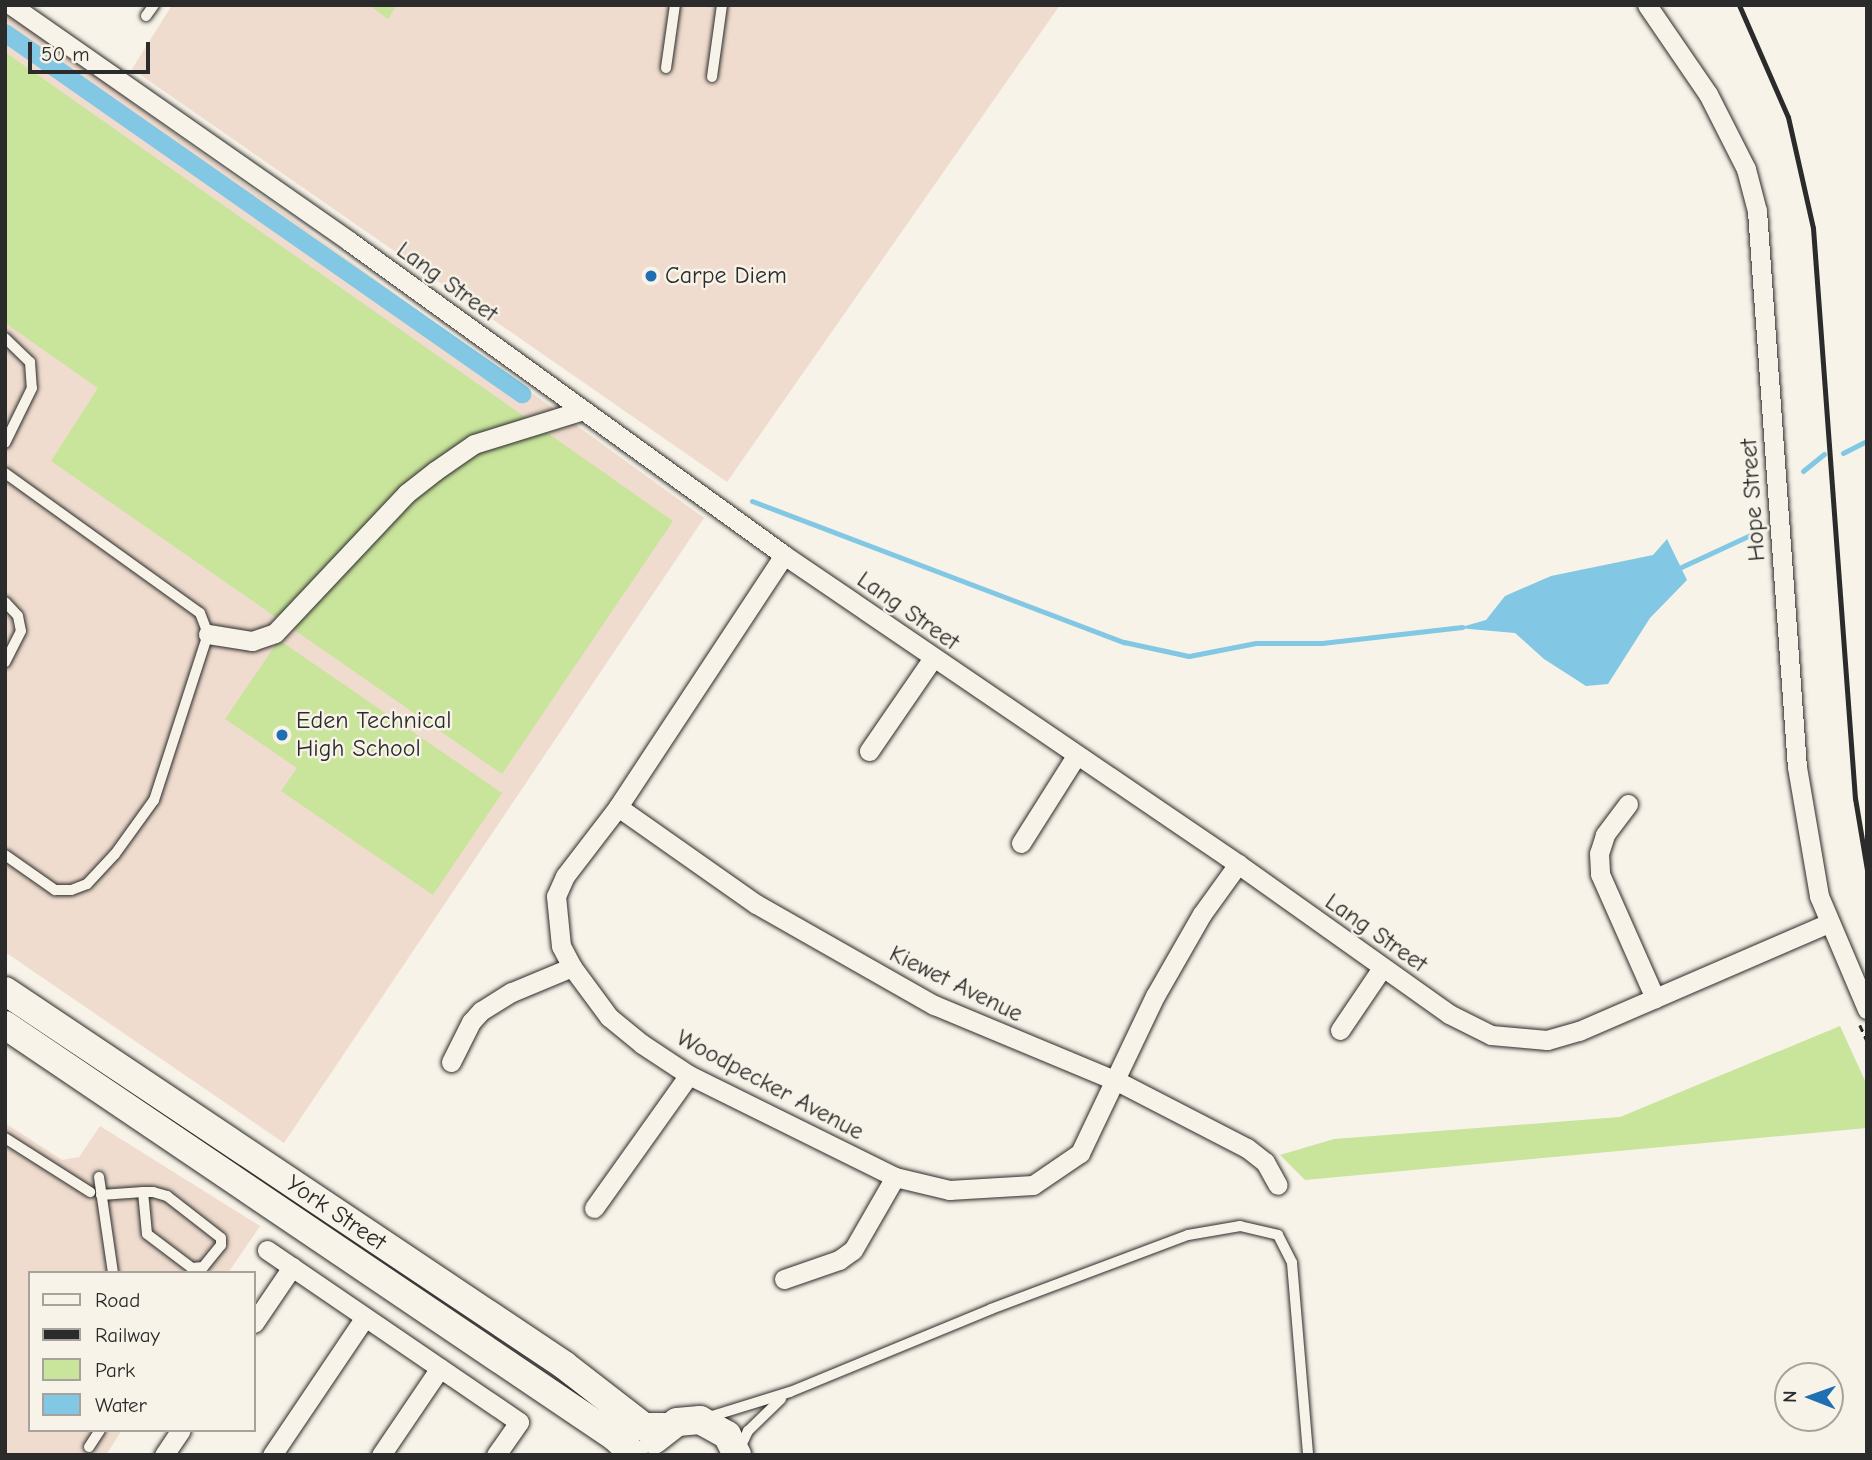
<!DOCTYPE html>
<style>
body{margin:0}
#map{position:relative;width:1872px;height:1460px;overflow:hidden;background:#f7f3e8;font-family:"Comic Neue",sans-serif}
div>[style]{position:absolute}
.built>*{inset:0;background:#efdcce}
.green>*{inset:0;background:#c9e49b}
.water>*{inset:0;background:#82c7e3}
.stream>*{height:5px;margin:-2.5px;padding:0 2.5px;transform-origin:2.5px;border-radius:2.5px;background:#82c7e3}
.canal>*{height:18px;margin:-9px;padding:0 9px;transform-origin:9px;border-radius:9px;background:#82c7e3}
.path>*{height:2.5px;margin-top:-1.25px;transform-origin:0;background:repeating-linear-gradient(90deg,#2b2b2b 0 7px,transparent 0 12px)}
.roads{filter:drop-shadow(0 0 2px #2b2b2b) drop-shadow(0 0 2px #2b2b2b)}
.lane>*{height:10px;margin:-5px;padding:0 5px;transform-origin:5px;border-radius:5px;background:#f7f3e8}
.street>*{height:19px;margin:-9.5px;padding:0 9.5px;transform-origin:9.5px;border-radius:9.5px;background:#f7f3e8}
.secondary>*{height:28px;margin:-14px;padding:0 14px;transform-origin:14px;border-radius:14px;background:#f7f3e8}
.rail>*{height:5px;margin:-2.5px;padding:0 2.5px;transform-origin:2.5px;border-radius:2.5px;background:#2b2b2b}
.dots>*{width:19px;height:19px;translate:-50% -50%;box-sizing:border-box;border:4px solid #f7f3e8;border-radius:50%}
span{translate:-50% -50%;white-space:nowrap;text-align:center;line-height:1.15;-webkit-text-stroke:5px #f7f3e8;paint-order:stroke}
.poi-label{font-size:24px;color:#2b2b2b}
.left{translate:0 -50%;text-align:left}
.street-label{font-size:24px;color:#2b2b2b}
.frame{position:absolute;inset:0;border:7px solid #2b2b2b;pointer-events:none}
.legend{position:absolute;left:28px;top:1271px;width:228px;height:161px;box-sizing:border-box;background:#f7f3e8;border:2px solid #a5a39c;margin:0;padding:9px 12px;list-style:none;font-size:21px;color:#2b2b2b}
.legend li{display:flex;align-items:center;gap:14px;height:35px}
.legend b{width:35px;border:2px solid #a5a39c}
.north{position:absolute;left:1774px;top:1362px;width:70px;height:70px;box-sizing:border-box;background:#f7f3e8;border:2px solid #a5a39c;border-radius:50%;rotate:271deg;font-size:19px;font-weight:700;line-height:28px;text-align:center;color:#2b2b2b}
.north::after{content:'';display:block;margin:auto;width:24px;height:32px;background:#1f6fb2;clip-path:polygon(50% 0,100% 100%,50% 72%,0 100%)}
.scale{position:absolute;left:28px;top:42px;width:122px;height:32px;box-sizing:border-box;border:4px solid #2b2b2b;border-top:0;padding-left:9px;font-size:21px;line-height:24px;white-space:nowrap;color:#2b2b2b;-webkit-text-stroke:5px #f7f3e8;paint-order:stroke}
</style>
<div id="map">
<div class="built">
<div style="clip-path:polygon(172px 5px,1060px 5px,727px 482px,132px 69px)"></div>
<div style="clip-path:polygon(5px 10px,704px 518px,284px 1143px,5px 952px)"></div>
<div style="clip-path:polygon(5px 1123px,62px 1160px,79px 1157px,100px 1126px,260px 1226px,228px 1273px,30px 1273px,30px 1430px,122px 1430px,106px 1455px,5px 1455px)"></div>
</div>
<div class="green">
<div style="clip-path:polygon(369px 5px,397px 5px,388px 19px)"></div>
<div style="clip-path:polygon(5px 52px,673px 521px,502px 774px,51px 461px,98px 388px,5px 323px)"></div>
<div style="clip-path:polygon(279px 640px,502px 793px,433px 895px,281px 791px,297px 768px,225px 719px)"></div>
<div style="clip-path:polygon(1840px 1026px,1867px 1085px,1867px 1128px,1305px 1180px,1280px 1155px,1334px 1139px,1620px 1117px)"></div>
</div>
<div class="water">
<div style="clip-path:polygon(1667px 539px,1687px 580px,1650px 618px,1608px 684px,1586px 686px,1544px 659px,1515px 633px,1458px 628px,1486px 620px,1505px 596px,1551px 576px,1653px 555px)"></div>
</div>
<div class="stream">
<div style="left:1843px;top:453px;width:27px;rotate:-27deg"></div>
<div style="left:1803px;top:471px;width:27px;rotate:-39deg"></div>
<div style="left:752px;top:501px;width:398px;rotate:20.8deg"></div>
<div style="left:1124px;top:642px;width:66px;rotate:12.2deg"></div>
<div style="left:1189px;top:656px;width:68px;rotate:-11deg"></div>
<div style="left:1256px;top:643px;width:66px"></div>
<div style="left:1322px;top:643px;width:141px;rotate:-6.5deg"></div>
<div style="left:1677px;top:569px;width:88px;rotate:-24.8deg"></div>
</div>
<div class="canal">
<div style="left:5px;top:33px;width:631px;rotate:34.93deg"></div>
</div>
<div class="path">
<div style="left:1860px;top:1025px;width:17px;rotate:66deg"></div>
</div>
<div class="roads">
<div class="lane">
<div style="left:146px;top:16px;width:14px;rotate:-54deg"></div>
<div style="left:666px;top:68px;width:64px;rotate:-81.9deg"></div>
<div style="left:712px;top:77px;width:73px;rotate:-82.1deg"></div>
<div style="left:5px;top:338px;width:35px;rotate:44deg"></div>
<div style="left:30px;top:362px;width:26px;rotate:86deg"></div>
<div style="left:32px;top:388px;width:61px;rotate:116.1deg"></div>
<div style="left:5px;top:473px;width:240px;rotate:35.7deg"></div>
<div style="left:200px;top:613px;width:22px;rotate:69deg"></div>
<div style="left:208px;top:634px;width:175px;rotate:108deg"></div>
<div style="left:154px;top:800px;width:67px;rotate:125.8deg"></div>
<div style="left:115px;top:854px;width:41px;rotate:133deg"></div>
<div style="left:87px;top:884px;width:17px;rotate:159deg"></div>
<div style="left:71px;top:890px;width:16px;rotate:180deg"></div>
<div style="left:55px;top:890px;width:61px;rotate:-145deg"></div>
<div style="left:5px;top:602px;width:19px;rotate:47deg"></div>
<div style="left:18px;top:616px;width:15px;rotate:79deg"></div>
<div style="left:21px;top:631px;width:35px;rotate:117deg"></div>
<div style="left:5px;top:1138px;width:101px;rotate:32.4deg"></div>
<div style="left:99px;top:1177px;width:97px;rotate:81.7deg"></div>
<div style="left:101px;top:1195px;width:42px;rotate:-4.1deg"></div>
<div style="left:143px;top:1192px;width:10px"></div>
<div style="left:153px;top:1192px;width:15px;rotate:16deg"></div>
<div style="left:167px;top:1196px;width:68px;rotate:37.9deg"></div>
<div style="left:221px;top:1238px;width:7px;rotate:90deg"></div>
<div style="left:221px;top:1245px;width:28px;rotate:129deg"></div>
<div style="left:203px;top:1267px;width:11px;rotate:175deg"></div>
<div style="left:192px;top:1268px;width:56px;rotate:-142.9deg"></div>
<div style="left:147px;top:1234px;width:42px;rotate:-95.4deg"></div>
<div style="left:709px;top:1417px;width:85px;rotate:-17.2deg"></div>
<div style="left:790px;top:1392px;width:217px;rotate:-22.4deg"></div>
<div style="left:991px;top:1309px;width:210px;rotate:-20.6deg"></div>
<div style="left:1188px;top:1235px;width:53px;rotate:-9.8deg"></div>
<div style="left:1240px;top:1226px;width:39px;rotate:13deg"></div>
<div style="left:1278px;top:1235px;width:31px;rotate:63deg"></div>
<div style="left:1292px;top:1263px;width:193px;rotate:85.2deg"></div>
<div style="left:89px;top:1447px;width:20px;rotate:-57deg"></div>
<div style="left:740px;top:1448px;width:19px;rotate:-65deg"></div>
<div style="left:748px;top:1431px;width:46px;rotate:-44.1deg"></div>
</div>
<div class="street">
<div style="left:11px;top:5px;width:412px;rotate:34.9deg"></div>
<div style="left:349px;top:241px;width:536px;rotate:35.82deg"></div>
<div style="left:784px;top:555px;width:549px;rotate:34.24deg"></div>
<div style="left:1238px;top:864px;width:259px;rotate:35.4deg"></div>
<div style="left:1449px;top:1014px;width:47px;rotate:26.6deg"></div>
<div style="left:1491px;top:1035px;width:56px;rotate:5.1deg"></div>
<div style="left:1547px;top:1040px;width:33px;rotate:-16deg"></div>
<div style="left:1579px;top:1031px;width:271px;rotate:-23.4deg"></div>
<div style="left:1647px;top:5px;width:108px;rotate:55.6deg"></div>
<div style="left:1708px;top:94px;width:84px;rotate:63.1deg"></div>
<div style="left:1746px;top:169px;width:43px;rotate:75.3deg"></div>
<div style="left:1757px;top:211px;width:557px;rotate:85.89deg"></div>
<div style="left:1797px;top:767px;width:131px;rotate:80.3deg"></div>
<div style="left:1819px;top:896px;width:123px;rotate:67deg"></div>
<div style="left:784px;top:555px;width:302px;rotate:123.4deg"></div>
<div style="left:618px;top:807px;width:87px;rotate:127.5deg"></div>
<div style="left:565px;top:876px;width:22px;rotate:114deg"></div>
<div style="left:556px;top:896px;width:50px;rotate:84.3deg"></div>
<div style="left:561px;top:946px;width:24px;rotate:62deg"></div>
<div style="left:572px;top:967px;width:62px;rotate:53.5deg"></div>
<div style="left:609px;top:1017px;width:43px;rotate:39.3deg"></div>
<div style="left:642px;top:1044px;width:56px;rotate:33.4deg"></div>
<div style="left:689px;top:1075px;width:230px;rotate:26.3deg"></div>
<div style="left:895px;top:1177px;width:56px;rotate:13.5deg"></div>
<div style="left:949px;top:1190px;width:84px;rotate:-3.4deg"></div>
<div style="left:1033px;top:1185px;width:57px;rotate:-34.2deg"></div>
<div style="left:1080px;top:1153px;width:174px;rotate:-64.5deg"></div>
<div style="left:1155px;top:996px;width:95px;rotate:-60.2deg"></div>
<div style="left:1202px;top:914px;width:62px;rotate:-54.2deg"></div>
<div style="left:208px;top:634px;width:45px;rotate:9deg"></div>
<div style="left:252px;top:641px;width:24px;rotate:-19deg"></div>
<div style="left:275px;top:633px;width:192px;rotate:-46.7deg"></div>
<div style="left:407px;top:493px;width:36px;rotate:-38deg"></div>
<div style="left:435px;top:471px;width:47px;rotate:-34.7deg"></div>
<div style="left:474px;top:444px;width:114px;rotate:-17.3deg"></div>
<div style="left:869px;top:751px;width:113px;rotate:-55.5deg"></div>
<div style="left:1628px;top:804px;width:39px;rotate:127deg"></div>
<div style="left:1605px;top:835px;width:19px;rotate:108deg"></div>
<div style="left:1599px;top:853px;width:21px;rotate:87deg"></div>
<div style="left:1600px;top:874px;width:136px;rotate:66.1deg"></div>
<div style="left:618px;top:807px;width:169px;rotate:35.1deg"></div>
<div style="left:756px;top:904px;width:205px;rotate:29.6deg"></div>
<div style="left:934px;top:1005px;width:198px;rotate:22.6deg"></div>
<div style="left:1117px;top:1081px;width:146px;rotate:27.3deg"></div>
<div style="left:1247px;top:1148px;width:23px;rotate:38deg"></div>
<div style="left:1265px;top:1162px;width:26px;rotate:61deg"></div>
<div style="left:1021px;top:843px;width:103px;rotate:-57.7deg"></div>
<div style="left:1340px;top:1030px;width:75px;rotate:-55.9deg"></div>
<div style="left:451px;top:1062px;width:45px;rotate:-63.4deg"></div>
<div style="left:471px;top:1022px;width:15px;rotate:-48deg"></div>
<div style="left:481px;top:1011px;width:36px;rotate:-32deg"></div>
<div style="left:512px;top:992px;width:65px;rotate:-22.6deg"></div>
<div style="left:594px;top:1208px;width:163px;rotate:-54.5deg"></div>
<div style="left:267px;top:1250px;width:305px;rotate:34.3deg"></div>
<div style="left:519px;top:1422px;width:40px;rotate:124.9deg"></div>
<div style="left:784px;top:1279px;width:58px;rotate:-19.1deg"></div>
<div style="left:839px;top:1260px;width:17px;rotate:-36deg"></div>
<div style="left:853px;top:1250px;width:84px;rotate:-60.1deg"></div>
<div style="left:254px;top:1323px;width:68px;rotate:-55.8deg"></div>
<div style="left:164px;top:1455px;width:30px;rotate:-56deg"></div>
<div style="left:272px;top:1455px;width:166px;rotate:-56deg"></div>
<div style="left:381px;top:1455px;width:105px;rotate:-55.9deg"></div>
</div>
<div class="secondary">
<div style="left:5px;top:991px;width:673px;rotate:33.78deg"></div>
<div style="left:564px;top:1365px;width:101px;rotate:37.8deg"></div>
<div style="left:644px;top:1427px;width:23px"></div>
<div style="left:5px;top:1025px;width:736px;rotate:34.04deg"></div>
<div style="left:615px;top:1437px;width:26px;rotate:43deg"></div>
<div style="left:654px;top:1440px;width:29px;rotate:-38deg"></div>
<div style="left:677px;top:1422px;width:23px;rotate:-5deg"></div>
<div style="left:700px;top:1420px;width:31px;rotate:29deg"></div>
<div style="left:727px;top:1435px;width:22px;rotate:63deg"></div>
</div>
</div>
<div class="rail">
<div style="left:1739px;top:5px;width:122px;rotate:66.4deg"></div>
<div style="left:1788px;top:117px;width:114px;rotate:77.3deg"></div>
<div style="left:1813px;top:228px;width:572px;rotate:85.79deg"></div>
<div style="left:1855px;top:798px;width:73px;rotate:80.5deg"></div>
</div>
<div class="dots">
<div style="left:651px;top:276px;background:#1f6fb2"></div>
<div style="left:282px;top:735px;background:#1f6fb2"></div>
</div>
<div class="poi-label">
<span class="left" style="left:665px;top:276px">Carpe Diem</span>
<span class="left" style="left:296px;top:735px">Eden Technical<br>High School</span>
</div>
<div class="street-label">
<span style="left:447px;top:282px;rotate:36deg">Lang Street</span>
<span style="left:1753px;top:500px;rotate:-94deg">Hope Street</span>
<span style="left:908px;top:611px;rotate:35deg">Lang Street</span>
<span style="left:1376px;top:933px;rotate:35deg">Lang Street</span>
<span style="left:956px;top:984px;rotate:26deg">Kiewet Avenue</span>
<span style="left:770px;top:1085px;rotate:28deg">Woodpecker Avenue</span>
<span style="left:336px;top:1213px;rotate:34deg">York Street</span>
</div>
<div class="frame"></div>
<ul class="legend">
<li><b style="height:9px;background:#f7f3e8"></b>Road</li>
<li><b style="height:9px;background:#2b2b2b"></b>Railway</li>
<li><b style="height:19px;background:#c9e49b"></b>Park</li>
<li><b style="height:19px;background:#82c7e3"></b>Water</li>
</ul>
<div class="north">N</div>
<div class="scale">50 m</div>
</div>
